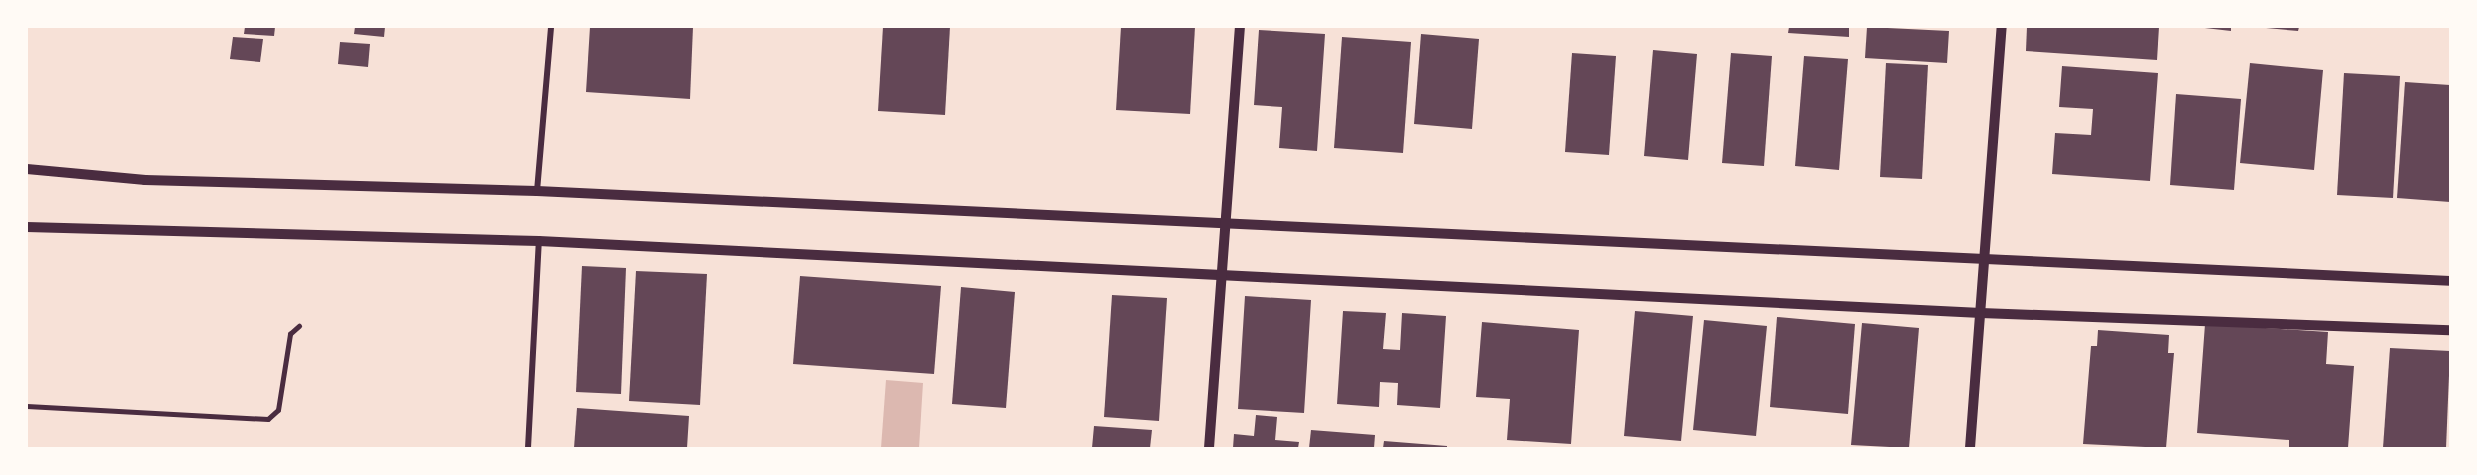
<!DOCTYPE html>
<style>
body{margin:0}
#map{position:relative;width:2477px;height:475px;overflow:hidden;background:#f7e1d7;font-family:Overpass,sans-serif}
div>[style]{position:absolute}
.water>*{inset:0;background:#dcb8b0}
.building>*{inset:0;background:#644757}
.service>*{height:4.5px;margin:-2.25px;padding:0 2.25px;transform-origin:2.25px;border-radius:2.25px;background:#4a2c40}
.minor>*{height:6px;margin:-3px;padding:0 3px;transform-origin:3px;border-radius:3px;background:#4a2c40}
.tertiary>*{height:10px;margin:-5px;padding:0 5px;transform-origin:5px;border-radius:5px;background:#4a2c40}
span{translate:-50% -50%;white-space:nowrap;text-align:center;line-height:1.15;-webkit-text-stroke:6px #fffaf5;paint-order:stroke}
.frame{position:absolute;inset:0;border:28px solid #fffaf5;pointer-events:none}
</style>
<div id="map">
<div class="water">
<div style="clip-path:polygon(886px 380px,923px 383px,919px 448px,881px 448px)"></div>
</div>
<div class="building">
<div style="clip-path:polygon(245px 27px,275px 27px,274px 36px,244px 34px)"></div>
<div style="clip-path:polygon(355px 27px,385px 27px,384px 37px,354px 34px)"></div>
<div style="clip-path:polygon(590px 27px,693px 27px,690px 99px,586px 92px)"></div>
<div style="clip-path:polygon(883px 27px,950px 27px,945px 115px,878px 111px)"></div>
<div style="clip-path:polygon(1121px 27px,1195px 27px,1190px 114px,1116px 110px)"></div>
<div style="clip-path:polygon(1789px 27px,1849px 27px,1849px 37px,1788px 33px)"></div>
<div style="clip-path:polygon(1867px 27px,1949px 31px,1947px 63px,1865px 58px)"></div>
<div style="clip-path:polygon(2027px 27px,2159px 27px,2157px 60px,2026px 51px)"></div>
<div style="clip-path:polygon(2196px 27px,2231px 27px,2231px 31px)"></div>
<div style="clip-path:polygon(2255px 27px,2299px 27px,2298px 31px)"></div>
<div style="clip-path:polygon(1259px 30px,1325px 34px,1317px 151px,1279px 148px,1282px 107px,1254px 105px)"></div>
<div style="clip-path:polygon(1421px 34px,1479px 39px,1472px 129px,1414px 124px)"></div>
<div style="clip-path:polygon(233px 37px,263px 39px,260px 62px,230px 59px)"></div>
<div style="clip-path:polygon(1342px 37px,1411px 42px,1403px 153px,1334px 148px)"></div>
<div style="clip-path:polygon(340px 42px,370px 44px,368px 67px,338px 64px)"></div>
<div style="clip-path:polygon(1653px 50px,1697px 54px,1688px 160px,1644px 156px)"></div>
<div style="clip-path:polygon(1572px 53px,1616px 56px,1609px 155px,1565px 152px)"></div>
<div style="clip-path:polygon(1731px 53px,1772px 56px,1764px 166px,1722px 163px)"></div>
<div style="clip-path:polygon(1804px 56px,1848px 59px,1839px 170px,1795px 166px)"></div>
<div style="clip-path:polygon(1886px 63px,1928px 65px,1922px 179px,1880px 177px)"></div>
<div style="clip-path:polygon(2250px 63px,2323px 70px,2314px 170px,2240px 163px)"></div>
<div style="clip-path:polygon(2062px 66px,2158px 73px,2150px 181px,2052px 174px,2055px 133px,2091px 135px,2093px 109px,2059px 107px)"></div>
<div style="clip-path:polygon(2344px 73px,2400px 76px,2393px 198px,2337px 195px)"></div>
<div style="clip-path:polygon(2405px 82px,2450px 85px,2450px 202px,2397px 198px)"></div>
<div style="clip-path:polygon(2176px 94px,2241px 99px,2234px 190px,2170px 185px)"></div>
<div style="clip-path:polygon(582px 266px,626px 268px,621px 394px,576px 392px)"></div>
<div style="clip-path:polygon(636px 271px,707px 274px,700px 405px,629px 401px)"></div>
<div style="clip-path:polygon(800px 276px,941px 286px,934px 374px,793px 364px)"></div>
<div style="clip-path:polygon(961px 287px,1015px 292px,1006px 408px,952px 404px)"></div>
<div style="clip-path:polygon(1112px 295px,1167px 298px,1159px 421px,1104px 417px)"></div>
<div style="clip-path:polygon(1245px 296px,1311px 300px,1304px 413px,1238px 409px)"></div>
<div style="clip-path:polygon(1343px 311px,1386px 313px,1383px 349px,1400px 350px,1402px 313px,1446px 316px,1440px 408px,1397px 405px,1398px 383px,1380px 382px,1379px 407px,1337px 404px)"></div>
<div style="clip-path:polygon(1635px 311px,1693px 316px,1681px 441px,1624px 436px)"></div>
<div style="clip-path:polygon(1777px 317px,1855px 324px,1848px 414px,1770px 407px)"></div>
<div style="clip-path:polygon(1704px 320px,1767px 326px,1756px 436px,1693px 430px)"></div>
<div style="clip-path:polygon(1482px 322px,1579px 330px,1571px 444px,1507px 440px,1510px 399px,1476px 397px)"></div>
<div style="clip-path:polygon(1862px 323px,1919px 328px,1909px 448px,1851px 445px)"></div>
<div style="clip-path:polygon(2205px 324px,2328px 332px,2326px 364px,2354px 366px,2348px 448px,2289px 448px,2289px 440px,2197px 433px)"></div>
<div style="clip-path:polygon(2098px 330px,2169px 335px,2168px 353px,2174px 353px,2166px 448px,2083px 444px,2091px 346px,2097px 346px)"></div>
<div style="clip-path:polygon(2390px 348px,2450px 351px,2446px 448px,2383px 448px)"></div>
<div style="clip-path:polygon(577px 408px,689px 416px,687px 448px,574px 448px)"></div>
<div style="clip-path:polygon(1256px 415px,1277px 417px,1275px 440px,1299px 442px,1298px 448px,1233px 448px,1234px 434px,1254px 436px)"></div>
<div style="clip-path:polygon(1094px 426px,1152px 430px,1150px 448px,1092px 448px)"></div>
<div style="clip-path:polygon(1311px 430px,1375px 435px,1374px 448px,1309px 448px)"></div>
<div style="clip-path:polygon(1384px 441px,1447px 446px,1447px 448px,1383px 448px)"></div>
</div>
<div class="service">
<div style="left:27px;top:406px;width:241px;rotate:3.1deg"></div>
<div style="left:268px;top:419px;width:13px;rotate:-42deg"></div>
<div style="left:278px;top:410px;width:77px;rotate:-81deg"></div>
<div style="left:290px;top:334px;width:12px;rotate:-42deg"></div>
</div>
<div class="minor">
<div style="left:537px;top:191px;width:165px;rotate:-85.1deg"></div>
<div style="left:528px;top:448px;width:207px;rotate:-87deg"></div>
</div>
<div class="tertiary">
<div style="left:27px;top:169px;width:119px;rotate:5.3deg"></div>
<div style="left:145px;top:180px;width:392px;rotate:1.6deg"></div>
<div style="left:537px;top:191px;width:1915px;rotate:2.69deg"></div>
<div style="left:27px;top:227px;width:512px;rotate:1.57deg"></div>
<div style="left:539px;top:241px;width:1444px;rotate:2.86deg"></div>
<div style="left:1981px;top:313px;width:469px;rotate:2.1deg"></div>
<div style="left:1209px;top:448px;width:422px;rotate:-85.8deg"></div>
<div style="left:1970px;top:448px;width:422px;rotate:-85.7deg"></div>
</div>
<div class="frame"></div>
</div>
